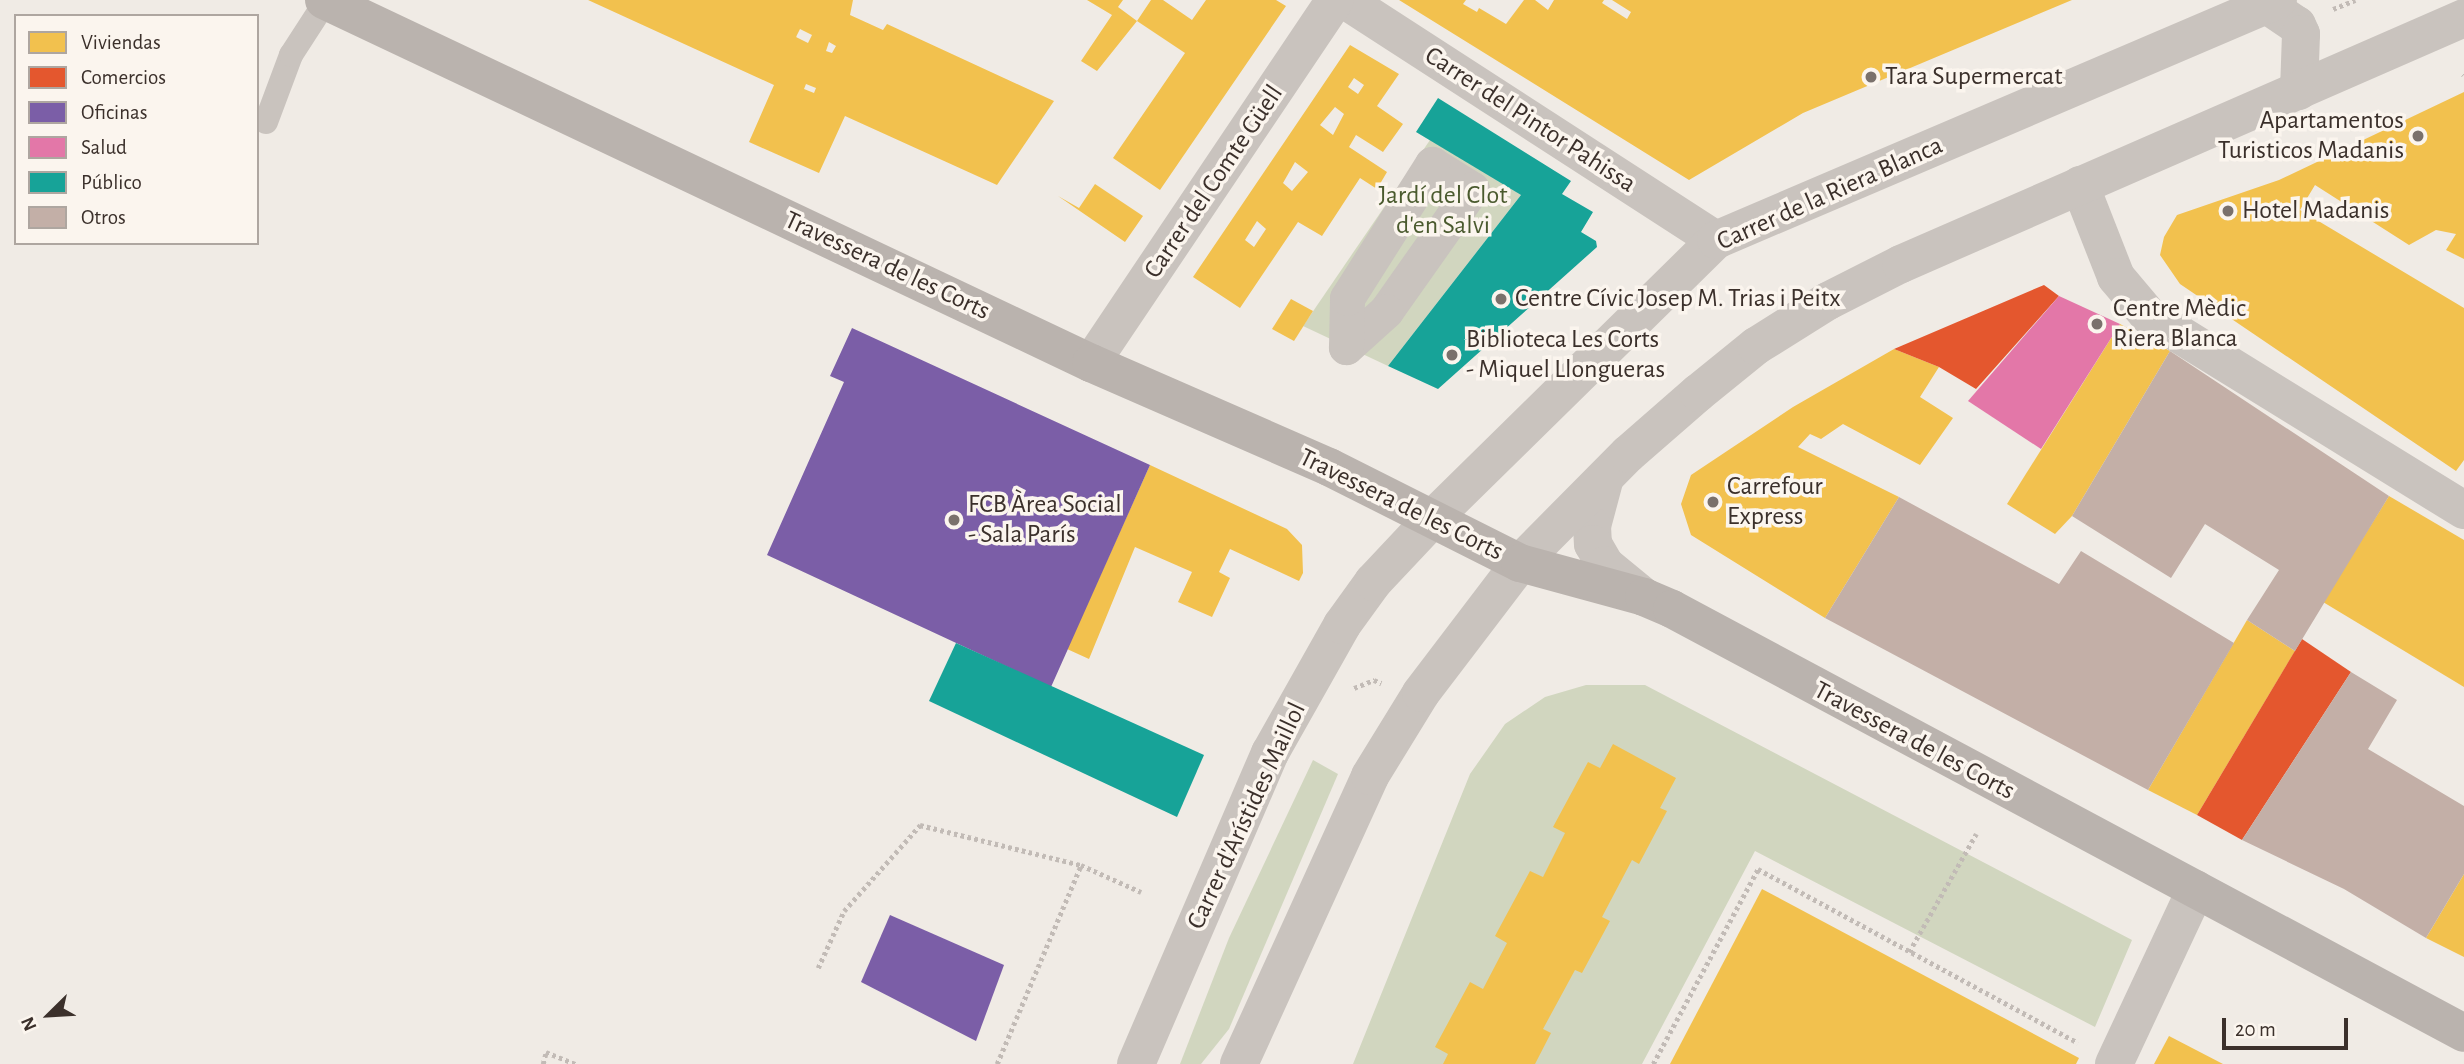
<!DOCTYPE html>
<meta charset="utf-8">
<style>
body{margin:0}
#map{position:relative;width:2464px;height:1064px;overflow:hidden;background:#f0ebe5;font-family:"Alegreya Sans",sans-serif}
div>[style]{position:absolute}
.green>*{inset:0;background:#d1d6bf}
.homes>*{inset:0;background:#f2c14e}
.shops>*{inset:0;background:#e4572e}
.offices>*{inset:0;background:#7b5ea7}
.health>*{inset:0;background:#e377a8}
.public>*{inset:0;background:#17a398}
.building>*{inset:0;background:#c3afa7}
.path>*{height:4.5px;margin-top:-2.25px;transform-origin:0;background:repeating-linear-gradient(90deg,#c2bbb6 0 3.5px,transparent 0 7px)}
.service>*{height:24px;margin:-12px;padding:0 12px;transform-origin:12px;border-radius:12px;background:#c9c3be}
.pedestrian>*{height:35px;margin:-17.5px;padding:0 17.5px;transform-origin:17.5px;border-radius:17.5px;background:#c9c3be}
.minor>*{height:38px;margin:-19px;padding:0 19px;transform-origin:19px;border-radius:19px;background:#c9c3be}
.tertiary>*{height:38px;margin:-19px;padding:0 19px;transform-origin:19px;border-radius:19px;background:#c9c3be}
.secondary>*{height:38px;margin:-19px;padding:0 19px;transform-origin:19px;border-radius:19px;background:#bab3ae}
.dots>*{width:19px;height:19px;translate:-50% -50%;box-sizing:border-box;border:4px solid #fbf5ee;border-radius:50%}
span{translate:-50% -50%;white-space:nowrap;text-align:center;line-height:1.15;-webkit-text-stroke:7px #fbf5ee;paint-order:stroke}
.poi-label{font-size:26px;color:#3b302b}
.left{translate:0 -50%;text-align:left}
.right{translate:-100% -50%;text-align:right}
.street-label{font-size:26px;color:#3b302b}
.park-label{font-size:26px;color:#4a5a2e}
.legend{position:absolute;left:14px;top:14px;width:245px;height:231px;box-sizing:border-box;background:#fbf5ee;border:2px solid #aea6a0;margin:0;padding:9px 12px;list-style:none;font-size:21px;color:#3b302b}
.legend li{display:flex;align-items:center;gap:14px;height:35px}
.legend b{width:35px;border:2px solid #aea6a0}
.north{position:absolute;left:14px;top:980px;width:70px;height:70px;-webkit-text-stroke:5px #fbf5ee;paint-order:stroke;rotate:246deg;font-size:19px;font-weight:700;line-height:28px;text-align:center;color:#3b302b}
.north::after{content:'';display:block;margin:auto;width:24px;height:32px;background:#3b302b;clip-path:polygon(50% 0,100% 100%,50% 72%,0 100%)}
.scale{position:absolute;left:2222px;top:1018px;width:126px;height:32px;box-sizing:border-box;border:4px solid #3b302b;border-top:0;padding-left:9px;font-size:21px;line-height:24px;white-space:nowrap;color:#3b302b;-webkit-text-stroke:5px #fbf5ee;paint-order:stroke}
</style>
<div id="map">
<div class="green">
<div style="clip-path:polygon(1430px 140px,1521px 195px,1388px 366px,1303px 326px)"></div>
<div style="clip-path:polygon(1586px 685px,1645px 685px,2132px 940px,2095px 1027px,1755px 851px,1642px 1064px,1353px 1064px,1470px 774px,1505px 724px,1545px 697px)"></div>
<div style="clip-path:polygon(1313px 760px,1338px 774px,1229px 1029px,1201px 1064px,1180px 1064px,1229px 938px)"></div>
</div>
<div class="homes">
<div style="clip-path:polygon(evenodd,588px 0,853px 0,850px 15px,883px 30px,887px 24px,1054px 101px,997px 185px,845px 116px,819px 173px,749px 142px,774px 85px,588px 0,800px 29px,812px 35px,808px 43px,796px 37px,800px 29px,588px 0,829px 42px,836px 46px,832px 53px,826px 51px,829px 42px,588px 0,806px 84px,816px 88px,814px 93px,804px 89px,806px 84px)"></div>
<div style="clip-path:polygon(1087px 0,1123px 0,1118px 7px,1137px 21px,1097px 71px,1081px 61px,1112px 15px)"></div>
<div style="clip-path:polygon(1151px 0,1163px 0,1192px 20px,1206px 0,1276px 0,1286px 6px,1160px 190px,1113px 158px,1185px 53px,1137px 21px)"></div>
<div style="clip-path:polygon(1399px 0,1466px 0,1463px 4px,1477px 12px,1479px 8px,1506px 24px,1524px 0,1535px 0,1548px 10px,1554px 0,1604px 0,1602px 3px,1627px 19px,1631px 12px,1612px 0,2072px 0,1803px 113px,1689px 180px)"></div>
<div style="clip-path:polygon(evenodd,1350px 45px,1399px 74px,1377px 106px,1403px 124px,1383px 152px,1356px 135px,1349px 147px,1387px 172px,1377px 189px,1360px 178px,1322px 236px,1298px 222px,1240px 308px,1193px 277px,1350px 45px,1354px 78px,1364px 85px,1358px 94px,1348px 87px,1354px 78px,1350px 45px,1335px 107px,1344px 114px,1333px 135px,1320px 125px,1335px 107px,1350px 45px,1295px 162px,1308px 172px,1292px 191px,1283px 183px,1295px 162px,1350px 45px,1257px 221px,1266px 229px,1254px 247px,1245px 240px,1257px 221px)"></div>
<div style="clip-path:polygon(2464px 92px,2464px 259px,2446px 250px,2456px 234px,2436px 230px,2409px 245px,2315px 185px,2300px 210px,2464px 308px,2464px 460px,2456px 471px,2180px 284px,2160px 255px,2164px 237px,2177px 215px,2279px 180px)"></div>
<div style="clip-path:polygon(1095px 184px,1143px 216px,1125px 242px,1058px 196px,1079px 208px)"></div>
<div style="clip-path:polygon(1291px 299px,1313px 311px,1294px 341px,1272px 329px)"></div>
<div style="clip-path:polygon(2120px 324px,2170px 351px,2072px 516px,2055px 534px,2007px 504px)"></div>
<div style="clip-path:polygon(1894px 349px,1939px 367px,1920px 397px,1953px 418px,1920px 465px,1843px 424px,1821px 439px,1810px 434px,1798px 447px,1899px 497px,1825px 618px,1691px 535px,1681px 504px,1691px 475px,1793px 407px)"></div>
<div style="clip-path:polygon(1150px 465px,1287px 529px,1302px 545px,1303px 573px,1299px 581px,1230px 549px,1219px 572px,1230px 578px,1212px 617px,1178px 602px,1192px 572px,1135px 547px,1089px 659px,1067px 649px)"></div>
<div style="clip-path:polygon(2389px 496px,2464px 540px,2464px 687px,2323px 602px)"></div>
<div style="clip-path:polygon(2247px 620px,2295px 651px,2197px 815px,2148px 790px)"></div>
<div style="clip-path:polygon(1613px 744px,1676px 778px,1660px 808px,1667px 811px,1639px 864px,1632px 860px,1602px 917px,1610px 921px,1582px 973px,1575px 970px,1543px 1029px,1551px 1033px,1535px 1064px,1443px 1064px,1448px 1054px,1435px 1047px,1470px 982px,1483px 989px,1507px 943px,1495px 936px,1530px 871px,1543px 877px,1565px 833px,1553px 827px,1588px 762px,1600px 768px)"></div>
<div style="clip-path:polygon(2464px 874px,2464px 957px,2426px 938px)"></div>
<div style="clip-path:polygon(1762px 889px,2079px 1058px,2076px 1064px,1670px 1064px)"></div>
<div style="clip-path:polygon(2169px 1036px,2223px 1064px,2154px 1064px)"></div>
</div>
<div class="shops">
<div style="clip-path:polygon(2044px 285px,2059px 296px,1976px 389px,1939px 367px,1894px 349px)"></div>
<div style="clip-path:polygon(2302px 639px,2351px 672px,2242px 840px,2197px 815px)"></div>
</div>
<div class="offices">
<div style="clip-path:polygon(852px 328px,1150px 465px,1051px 687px,767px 555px,844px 382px,830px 376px)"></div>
<div style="clip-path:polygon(890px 915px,1004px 965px,976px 1041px,861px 982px)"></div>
</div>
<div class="health">
<div style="clip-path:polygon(2059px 296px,2120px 324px,2041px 449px,1968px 401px)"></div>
</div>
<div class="public">
<div style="clip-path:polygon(1438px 98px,1571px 181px,1562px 194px,1593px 212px,1581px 232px,1596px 241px,1597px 247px,1438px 389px,1388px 366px,1521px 195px,1416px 132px)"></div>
<div style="clip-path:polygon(956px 643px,1204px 755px,1177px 817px,929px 701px)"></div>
</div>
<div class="building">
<div style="clip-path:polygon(2170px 351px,2389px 496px,2295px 651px,2247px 620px,2279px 570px,2205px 524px,2171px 578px,2072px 516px)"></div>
<div style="clip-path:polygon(1899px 497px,2059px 584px,2081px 551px,2234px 643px,2148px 790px,1825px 618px)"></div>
<div style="clip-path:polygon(2351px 672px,2397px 700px,2368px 749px,2464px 806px,2464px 874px,2426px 938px,2344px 889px,2242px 840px)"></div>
</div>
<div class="path">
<div style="left:2333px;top:9px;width:24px;rotate:-22deg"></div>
<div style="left:2463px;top:74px;width:1px;rotate:45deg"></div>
<div style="left:1354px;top:688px;width:22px;rotate:-22deg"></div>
<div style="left:1374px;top:680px;width:8px;rotate:23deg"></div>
<div style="left:1909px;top:952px;width:136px;rotate:-60.4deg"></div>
<div style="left:818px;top:968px;width:63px;rotate:-65.5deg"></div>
<div style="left:844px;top:911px;width:115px;rotate:-48.5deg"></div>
<div style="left:920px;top:825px;width:166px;rotate:14deg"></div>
<div style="left:543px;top:1064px;width:12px;rotate:-76deg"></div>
<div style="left:546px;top:1052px;width:32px;rotate:22deg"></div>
<div style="left:997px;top:1064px;width:216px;rotate:-67.1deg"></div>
<div style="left:1081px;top:865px;width:66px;rotate:24.2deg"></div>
<div style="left:1653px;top:1064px;width:221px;rotate:-61.7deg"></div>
<div style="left:1758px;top:869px;width:364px;rotate:28.5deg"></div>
</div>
<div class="service">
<div style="left:266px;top:122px;width:72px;rotate:-69.5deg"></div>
<div style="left:291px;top:55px;width:64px;rotate:-57.1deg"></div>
</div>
<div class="pedestrian">
<div style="left:1432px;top:164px;width:47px;rotate:32deg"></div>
<div style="left:1472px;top:189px;width:149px;rotate:125.2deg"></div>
<div style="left:1386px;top:311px;width:54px;rotate:138deg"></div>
<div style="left:1346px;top:347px;width:49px;rotate:-88.8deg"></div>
<div style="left:1347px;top:298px;width:159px;rotate:-57.6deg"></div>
</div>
<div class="minor">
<div style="left:1345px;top:0;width:442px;rotate:32.9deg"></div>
<div style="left:2080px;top:185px;width:99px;rotate:68.6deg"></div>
<div style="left:2116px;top:277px;width:50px;rotate:49.9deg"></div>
<div style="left:2148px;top:315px;width:371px;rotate:31.7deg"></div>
<div style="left:1091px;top:363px;width:437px;rotate:-56.1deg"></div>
<div style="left:2114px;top:1064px;width:193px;rotate:-64.9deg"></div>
</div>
<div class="tertiary">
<div style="left:2267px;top:5px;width:36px;rotate:34deg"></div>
<div style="left:2297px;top:25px;width:10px;rotate:66deg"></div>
<div style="left:2301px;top:34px;width:57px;rotate:92deg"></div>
<div style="left:1604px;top:481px;width:47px;rotate:104.9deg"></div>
<div style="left:1592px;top:526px;width:18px;rotate:87deg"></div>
<div style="left:1593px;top:544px;width:24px;rotate:60deg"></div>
<div style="left:1605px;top:565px;width:50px;rotate:39.4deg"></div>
<div style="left:1136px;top:1064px;width:339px;rotate:-66.7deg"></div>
<div style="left:1270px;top:753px;width:147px;rotate:-60.6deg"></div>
<div style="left:1342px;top:625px;width:53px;rotate:-54.2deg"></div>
<div style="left:1373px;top:582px;width:89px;rotate:-46.8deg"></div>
<div style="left:1434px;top:517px;width:395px;rotate:-44.5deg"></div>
<div style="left:1716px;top:240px;width:611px;rotate:-23.12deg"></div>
<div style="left:1239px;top:1064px;width:316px;rotate:-65.5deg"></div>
<div style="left:1370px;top:776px;width:97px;rotate:-58.4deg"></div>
<div style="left:1421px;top:693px;width:163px;rotate:-52.7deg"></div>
<div style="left:1520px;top:563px;width:153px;rotate:-45.3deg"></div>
<div style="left:1628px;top:454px;width:93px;rotate:-41.1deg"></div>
<div style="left:1698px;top:393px;width:75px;rotate:-39deg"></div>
<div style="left:1756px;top:346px;width:85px;rotate:-32deg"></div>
<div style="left:1828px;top:301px;width:82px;rotate:-26.9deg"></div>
<div style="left:1901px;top:264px;width:614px;rotate:-23.6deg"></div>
</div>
<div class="secondary">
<div style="left:324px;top:0;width:849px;rotate:25.33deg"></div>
<div style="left:1091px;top:363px;width:260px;rotate:23.6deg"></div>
<div style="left:1329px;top:467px;width:214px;rotate:26.7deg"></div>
<div style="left:1520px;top:563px;width:129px;rotate:15.3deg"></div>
<div style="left:1644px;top:597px;width:30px;rotate:23deg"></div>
<div style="left:1672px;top:609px;width:898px;rotate:28.16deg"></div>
</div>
<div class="dots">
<div style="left:1871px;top:77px;background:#7a716c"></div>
<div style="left:2418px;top:136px;background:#7a716c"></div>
<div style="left:2228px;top:211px;background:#7a716c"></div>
<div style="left:1501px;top:299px;background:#7a716c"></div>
<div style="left:2097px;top:324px;background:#7a716c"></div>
<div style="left:1452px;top:355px;background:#7a716c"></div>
<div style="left:1713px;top:502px;background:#7a716c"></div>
<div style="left:954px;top:520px;background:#7a716c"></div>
</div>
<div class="poi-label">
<span class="left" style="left:1885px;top:77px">Tara Supermercat</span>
<span class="right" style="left:2404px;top:136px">Apartamentos<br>Turisticos Madanis</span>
<span class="left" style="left:2242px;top:211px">Hotel Madanis</span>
<span class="left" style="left:1515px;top:299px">Centre Cívic Josep M. Trias i Peitx</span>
<span class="left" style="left:2113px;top:324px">Centre Mèdic<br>Riera Blanca</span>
<span class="left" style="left:1466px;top:355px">Biblioteca Les Corts<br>- Miquel Llongueras</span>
<span class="left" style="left:1727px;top:502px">Carrefour<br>Express</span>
<span class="left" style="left:968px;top:520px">FCB Àrea Social<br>- Sala París</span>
</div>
<div class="street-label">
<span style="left:1530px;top:120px;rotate:33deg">Carrer del Pintor Pahissa</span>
<span style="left:1214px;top:182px;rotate:-56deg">Carrer del Comte Güell</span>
<span style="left:1830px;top:194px;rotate:-24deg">Carrer de la Riera Blanca</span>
<span style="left:887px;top:266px;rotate:25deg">Travessera de les Corts</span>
<span style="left:1401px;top:505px;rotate:26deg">Travessera de les Corts</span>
<span style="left:1914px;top:741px;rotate:28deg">Travessera de les Corts</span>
<span style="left:1247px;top:816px;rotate:-65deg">Carrer d'Arístides Maillol</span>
</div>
<div class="park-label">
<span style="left:1443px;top:211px">Jardí del Clot<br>d'en Salvi</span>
</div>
<ul class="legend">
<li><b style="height:19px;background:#f2c14e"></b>Viviendas</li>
<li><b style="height:19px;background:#e4572e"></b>Comercios</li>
<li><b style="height:19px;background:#7b5ea7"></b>Oficinas</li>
<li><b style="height:19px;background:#e377a8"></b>Salud</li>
<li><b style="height:19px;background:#17a398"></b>Público</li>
<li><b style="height:19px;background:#c3afa7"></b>Otros</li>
</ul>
<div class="north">N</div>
<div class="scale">20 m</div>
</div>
